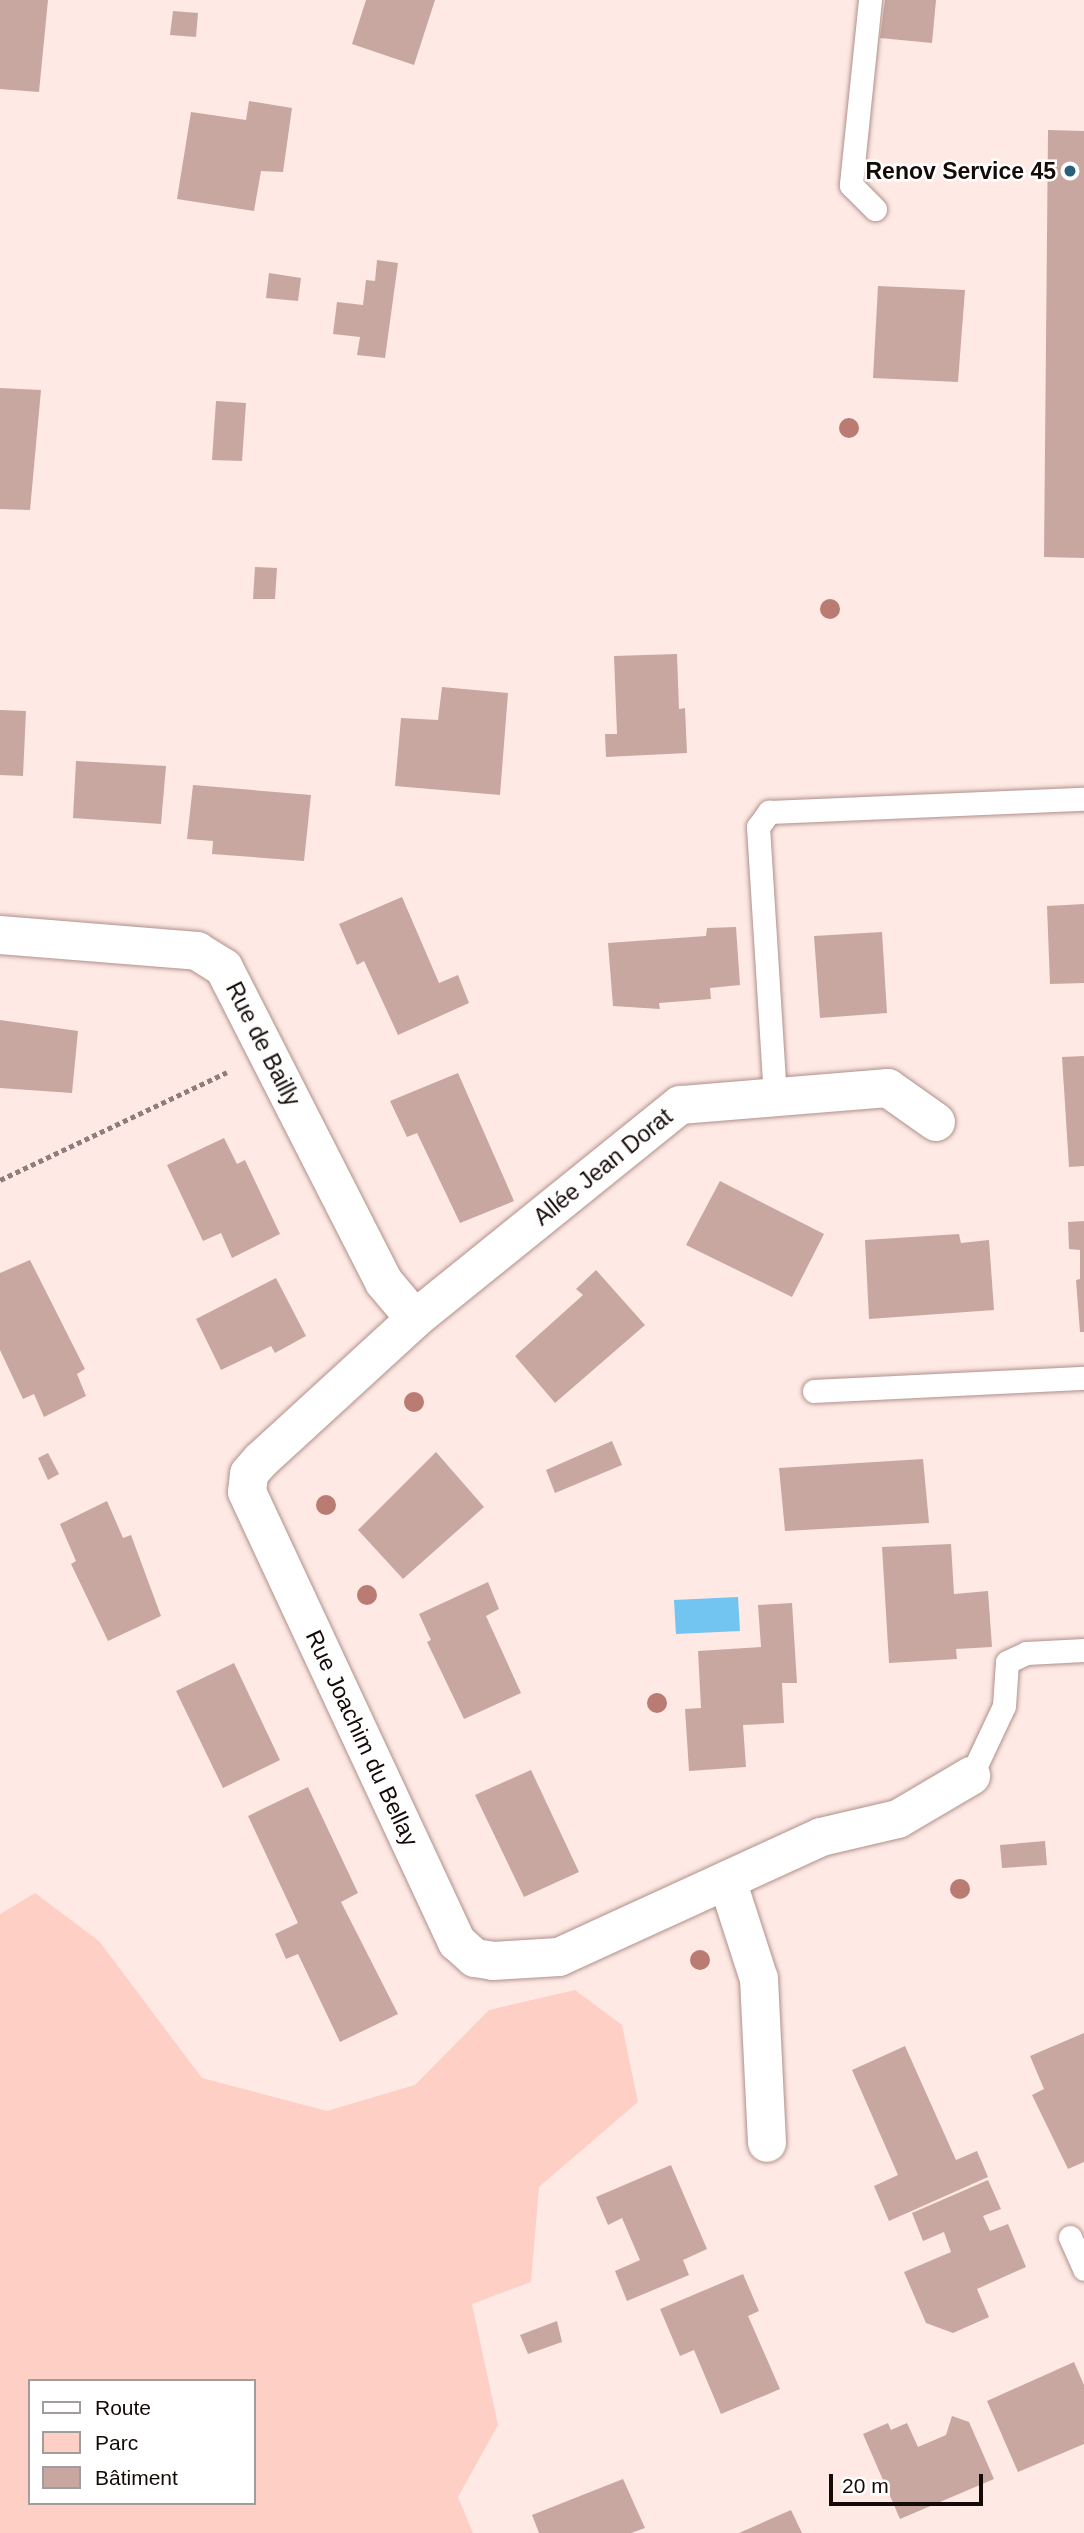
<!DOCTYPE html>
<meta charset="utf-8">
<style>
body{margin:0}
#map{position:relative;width:1084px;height:2533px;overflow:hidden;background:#fee9e5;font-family:Arial,sans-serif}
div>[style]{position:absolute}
.green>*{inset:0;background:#fecfc5}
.water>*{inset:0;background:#72c5f1}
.building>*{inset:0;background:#c8a7a1}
.path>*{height:4.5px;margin-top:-2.25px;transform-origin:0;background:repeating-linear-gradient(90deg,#8e7e7b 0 5px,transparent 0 8.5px)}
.roads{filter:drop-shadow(0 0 2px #b0908a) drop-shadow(0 0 2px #b0908a)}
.service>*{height:23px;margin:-11.5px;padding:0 11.5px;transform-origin:11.5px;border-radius:11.5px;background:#fff}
.minor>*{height:38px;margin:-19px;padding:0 19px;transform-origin:19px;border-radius:19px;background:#fff}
.trees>*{width:20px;height:20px;margin:-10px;border-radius:50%;background:#b97b72}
.dots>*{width:19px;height:19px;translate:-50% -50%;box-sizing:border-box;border:4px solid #fff;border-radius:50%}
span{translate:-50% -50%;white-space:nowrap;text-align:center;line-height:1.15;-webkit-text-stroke:5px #fff;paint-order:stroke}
.poi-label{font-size:23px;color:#140a08;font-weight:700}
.right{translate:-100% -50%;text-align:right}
.street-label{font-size:23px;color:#140a08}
.legend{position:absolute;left:28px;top:2379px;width:228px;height:126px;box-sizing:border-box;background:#fff;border:2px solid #a19d9c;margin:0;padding:9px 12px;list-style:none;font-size:21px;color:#140a08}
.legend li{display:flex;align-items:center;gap:14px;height:35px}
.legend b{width:35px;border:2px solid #a19d9c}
.scale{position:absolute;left:829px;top:2474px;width:154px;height:32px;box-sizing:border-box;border:4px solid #140a08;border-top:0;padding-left:9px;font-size:21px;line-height:24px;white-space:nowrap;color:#140a08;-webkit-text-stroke:5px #fff;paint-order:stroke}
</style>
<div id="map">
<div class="green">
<div style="clip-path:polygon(evenodd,35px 1893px,99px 1941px,202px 2078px,327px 2111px,415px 2085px,489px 2010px,575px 1990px,622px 2025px,638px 2102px,539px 2187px,531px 2282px,472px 2304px,498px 2425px,458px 2497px,473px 2533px,0 2533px,0 1914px,35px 1893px,30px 2381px,254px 2381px,254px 2503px,30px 2503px,30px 2381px)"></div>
</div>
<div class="water">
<div style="clip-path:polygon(738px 1597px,740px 1631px,676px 1634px,674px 1600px)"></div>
</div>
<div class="building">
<div style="clip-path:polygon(0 0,48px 0,39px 92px,0 89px)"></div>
<div style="clip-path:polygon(366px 0,435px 0,414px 65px,352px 44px)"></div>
<div style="clip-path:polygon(885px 0,936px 0,932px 43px,880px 38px)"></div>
<div style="clip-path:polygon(173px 11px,198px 13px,196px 37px,170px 35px)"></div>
<div style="clip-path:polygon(249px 101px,292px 108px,283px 172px,261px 171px,254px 211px,177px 199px,191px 112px,246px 120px)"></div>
<div style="clip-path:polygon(1048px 130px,1084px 131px,1084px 558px,1044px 557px)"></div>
<div style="clip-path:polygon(377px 260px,398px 263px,385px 358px,357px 355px,360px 337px,333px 334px,337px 302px,363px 305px,366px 280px,375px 281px)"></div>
<div style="clip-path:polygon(269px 273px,301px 278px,298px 301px,266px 298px)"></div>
<div style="clip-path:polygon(878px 286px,965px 290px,958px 382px,873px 378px)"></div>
<div style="clip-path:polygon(0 388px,41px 390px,30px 510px,0 509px)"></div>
<div style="clip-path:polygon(216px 401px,246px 403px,242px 461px,212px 460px)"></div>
<div style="clip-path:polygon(255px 567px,277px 568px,275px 599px,253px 599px)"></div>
<div style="clip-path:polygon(677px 654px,679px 709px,685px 708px,687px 753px,606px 757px,605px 734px,617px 734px,614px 656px)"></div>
<div style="clip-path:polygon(442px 687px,508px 693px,500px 795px,395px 786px,401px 718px,438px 720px)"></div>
<div style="clip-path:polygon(0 710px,26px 711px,23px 776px,0 775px)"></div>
<div style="clip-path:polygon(76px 761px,166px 766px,161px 824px,73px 818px)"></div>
<div style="clip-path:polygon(193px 785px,311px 795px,304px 861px,212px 854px,213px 841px,187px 839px)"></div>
<div style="clip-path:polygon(402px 897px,439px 983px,458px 975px,469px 1003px,398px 1035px,364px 961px,357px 965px,339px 924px)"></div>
<div style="clip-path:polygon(1084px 904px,1084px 983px,1050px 984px,1047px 906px)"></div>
<div style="clip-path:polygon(736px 927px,740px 985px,710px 988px,711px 999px,659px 1003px,660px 1009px,613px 1006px,608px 943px,706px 936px,707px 928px)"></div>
<div style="clip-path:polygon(882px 932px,887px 1013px,820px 1018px,814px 936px)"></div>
<div style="clip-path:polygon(0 1020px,78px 1031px,72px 1093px,0 1088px)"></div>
<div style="clip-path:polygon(1084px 1056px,1084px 1166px,1069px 1167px,1062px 1057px)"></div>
<div style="clip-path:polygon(458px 1073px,514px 1201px,460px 1223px,417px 1133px,407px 1137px,390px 1101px)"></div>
<div style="clip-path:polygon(224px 1138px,237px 1164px,245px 1160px,280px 1234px,232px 1258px,221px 1233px,203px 1241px,167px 1165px)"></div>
<div style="clip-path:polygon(720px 1181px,824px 1234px,792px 1297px,686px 1245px)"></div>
<div style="clip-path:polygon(1084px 1221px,1084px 1332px,1080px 1332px,1076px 1280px,1080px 1279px,1080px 1250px,1069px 1249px,1068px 1222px)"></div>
<div style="clip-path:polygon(959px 1234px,961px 1243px,989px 1240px,994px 1310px,869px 1319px,865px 1240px)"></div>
<div style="clip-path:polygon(30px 1260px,85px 1369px,77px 1374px,86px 1396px,44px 1417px,34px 1394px,23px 1399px,0 1350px,0 1273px)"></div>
<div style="clip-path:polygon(596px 1270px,645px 1325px,555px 1403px,515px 1356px,583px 1295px,576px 1289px)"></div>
<div style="clip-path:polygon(276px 1278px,306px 1336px,275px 1353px,271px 1346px,221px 1370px,196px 1319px)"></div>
<div style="clip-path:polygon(612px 1441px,622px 1465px,555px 1493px,546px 1470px)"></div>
<div style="clip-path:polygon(436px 1452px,484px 1507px,403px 1579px,358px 1530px)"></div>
<div style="clip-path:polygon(48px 1453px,59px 1474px,48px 1480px,38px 1458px)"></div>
<div style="clip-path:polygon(923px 1459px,929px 1523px,785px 1531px,779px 1468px)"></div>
<div style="clip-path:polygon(107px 1501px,123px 1538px,131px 1535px,161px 1616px,108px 1641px,71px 1564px,76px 1561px,60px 1524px)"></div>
<div style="clip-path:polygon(951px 1544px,954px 1594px,988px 1591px,992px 1647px,956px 1649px,957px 1659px,889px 1663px,882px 1547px)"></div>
<div style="clip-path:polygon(488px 1582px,499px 1609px,486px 1616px,521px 1693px,464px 1719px,427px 1642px,431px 1640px,419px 1614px)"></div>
<div style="clip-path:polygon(792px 1603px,797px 1683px,782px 1683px,784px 1723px,743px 1725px,746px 1767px,689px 1771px,685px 1709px,701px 1708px,698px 1651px,761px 1647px,758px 1605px)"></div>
<div style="clip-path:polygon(234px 1663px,280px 1760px,223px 1788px,176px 1691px)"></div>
<div style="clip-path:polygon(531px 1770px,579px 1872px,524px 1897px,475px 1795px)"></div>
<div style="clip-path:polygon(308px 1787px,358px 1893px,341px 1902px,398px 2014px,340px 2042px,298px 1954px,286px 1959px,275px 1934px,298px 1923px,248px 1816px)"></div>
<div style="clip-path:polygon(1045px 1841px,1047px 1865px,1002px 1868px,1000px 1845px)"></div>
<div style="clip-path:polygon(1084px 2033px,1084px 2162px,1068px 2169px,1032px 2095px,1044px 2089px,1030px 2056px)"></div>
<div style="clip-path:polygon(905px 2046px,956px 2160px,977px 2151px,988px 2177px,889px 2221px,874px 2186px,898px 2175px,852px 2070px)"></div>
<div style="clip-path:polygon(671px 2165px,707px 2249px,683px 2260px,689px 2275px,627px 2301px,615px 2271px,640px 2260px,622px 2218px,608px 2225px,596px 2197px)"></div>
<div style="clip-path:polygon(988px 2180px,1001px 2209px,983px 2216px,990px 2231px,1008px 2224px,1026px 2267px,977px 2289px,989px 2317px,953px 2333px,926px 2323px,904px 2272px,951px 2252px,944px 2232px,923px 2241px,912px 2213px)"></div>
<div style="clip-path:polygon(743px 2274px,759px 2311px,748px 2316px,780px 2389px,721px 2414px,694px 2350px,680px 2356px,660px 2309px)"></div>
<div style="clip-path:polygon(557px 2321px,562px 2342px,528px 2354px,520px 2335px)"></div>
<div style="clip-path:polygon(1074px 2362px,1084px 2385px,1084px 2444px,1018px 2472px,987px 2401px)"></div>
<div style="clip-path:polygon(952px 2416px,969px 2422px,994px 2479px,900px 2519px,863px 2434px,888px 2423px,891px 2430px,907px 2423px,918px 2447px,946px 2435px)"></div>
<div style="clip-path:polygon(623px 2479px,645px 2528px,631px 2533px,539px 2533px,532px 2515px)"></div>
<div style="clip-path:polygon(791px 2510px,802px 2533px,739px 2533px)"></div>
</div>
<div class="path">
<div style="left:0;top:1180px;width:251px;rotate:-25.4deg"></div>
</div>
<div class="roads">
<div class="service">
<div style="left:870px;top:0;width:186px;rotate:95.9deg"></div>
<div style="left:851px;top:185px;width:34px;rotate:45deg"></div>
<div style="left:775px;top:1097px;width:271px;rotate:-93.6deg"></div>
<div style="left:758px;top:827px;width:19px;rotate:-54deg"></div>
<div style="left:769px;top:812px;width:315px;rotate:-2.4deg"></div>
<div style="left:814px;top:1391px;width:270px;rotate:-2.8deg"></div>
<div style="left:971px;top:1776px;width:77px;rotate:-64.8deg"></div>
<div style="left:1004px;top:1706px;width:44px;rotate:-86.1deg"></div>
<div style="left:1007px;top:1662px;width:21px;rotate:-25deg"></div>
<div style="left:1026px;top:1653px;width:58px;rotate:-3deg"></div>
<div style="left:1070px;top:2237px;width:35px;rotate:66deg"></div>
</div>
<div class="minor">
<div style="left:0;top:935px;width:198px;rotate:4.6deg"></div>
<div style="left:197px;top:951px;width:32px;rotate:32deg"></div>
<div style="left:224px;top:968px;width:352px;rotate:63deg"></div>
<div style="left:384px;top:1282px;width:48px;rotate:50deg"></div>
<div style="left:936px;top:1122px;width:59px;rotate:-144.7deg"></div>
<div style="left:888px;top:1088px;width:209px;rotate:175.3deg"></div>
<div style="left:680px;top:1105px;width:341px;rotate:141.1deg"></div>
<div style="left:415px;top:1319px;width:209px;rotate:137.5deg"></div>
<div style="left:261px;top:1460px;width:18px;rotate:131deg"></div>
<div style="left:249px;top:1474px;width:18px;rotate:96deg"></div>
<div style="left:247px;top:1492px;width:497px;rotate:65deg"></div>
<div style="left:457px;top:1942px;width:24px;rotate:42deg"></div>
<div style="left:475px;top:1958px;width:18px;rotate:9deg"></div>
<div style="left:493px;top:1961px;width:66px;rotate:-3.5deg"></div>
<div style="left:559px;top:1957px;width:288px;rotate:-24.6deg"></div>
<div style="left:821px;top:1837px;width:79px;rotate:-13.2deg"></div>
<div style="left:898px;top:1819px;width:85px;rotate:-30.5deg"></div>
<div style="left:727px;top:1880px;width:104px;rotate:72.1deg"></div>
<div style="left:759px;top:1979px;width:164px;rotate:87.2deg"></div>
</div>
</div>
<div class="trees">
<div style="left:849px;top:428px"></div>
<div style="left:830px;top:609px"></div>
<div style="left:414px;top:1402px"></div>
<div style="left:326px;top:1505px"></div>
<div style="left:367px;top:1595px"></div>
<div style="left:657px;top:1703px"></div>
<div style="left:960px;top:1889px"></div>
<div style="left:700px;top:1960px"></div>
</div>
<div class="dots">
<div style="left:1070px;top:171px;background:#295f7b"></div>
</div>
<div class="poi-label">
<span class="right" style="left:1056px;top:171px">Renov Service 45</span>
</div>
<div class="street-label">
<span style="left:263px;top:1044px;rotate:63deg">Rue de Bailly</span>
<span style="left:603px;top:1167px;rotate:-39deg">Allée Jean Dorat</span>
<span style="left:362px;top:1738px;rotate:65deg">Rue Joachim du Bellay</span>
</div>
<ul class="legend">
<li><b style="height:9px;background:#fff"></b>Route</li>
<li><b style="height:19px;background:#fecfc5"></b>Parc</li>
<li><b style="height:19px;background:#c8a7a1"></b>Bâtiment</li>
</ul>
<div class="scale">20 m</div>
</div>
